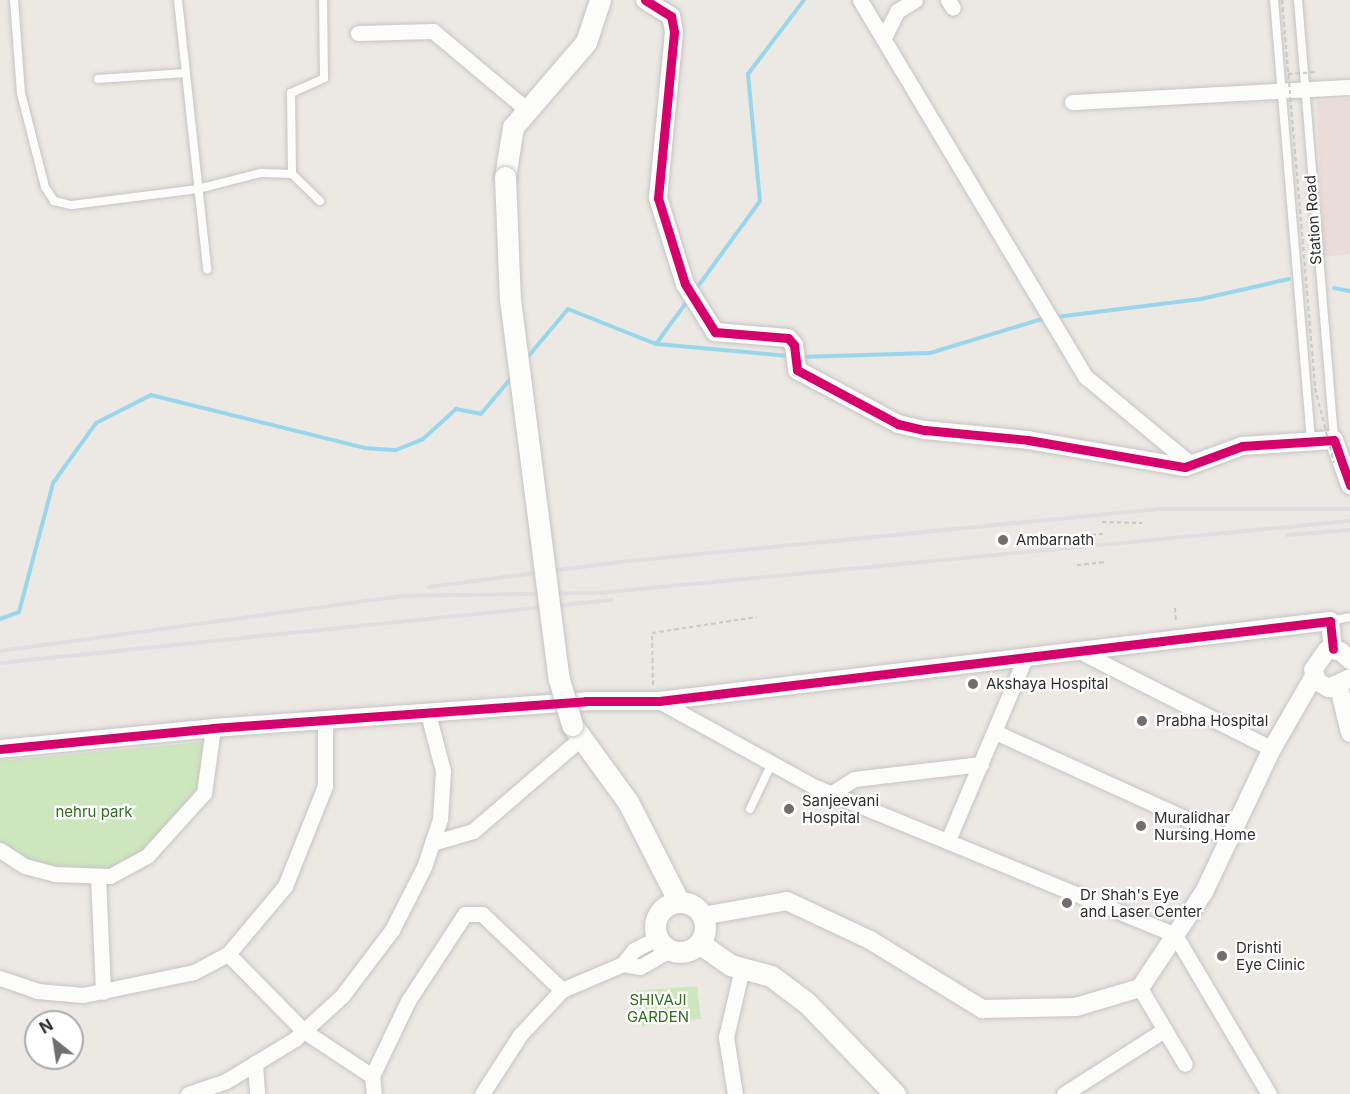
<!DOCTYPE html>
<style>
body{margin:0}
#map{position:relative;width:1350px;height:1094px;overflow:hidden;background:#ece8e4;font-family:Inter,sans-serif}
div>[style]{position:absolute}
.medical>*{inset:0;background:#e9dcdb}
.green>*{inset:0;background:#cee6be}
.stream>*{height:4px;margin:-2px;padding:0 2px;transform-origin:2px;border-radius:2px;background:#99d6ec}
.path>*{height:2px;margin-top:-1px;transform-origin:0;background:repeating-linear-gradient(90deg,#c9c9c8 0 4.5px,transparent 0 7.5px)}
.roads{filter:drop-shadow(0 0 2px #c5c4c5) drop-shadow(0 0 2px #c5c4c5)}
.service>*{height:8px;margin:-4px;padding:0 4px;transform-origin:4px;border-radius:4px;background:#fcfcfb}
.minor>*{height:15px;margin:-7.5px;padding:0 7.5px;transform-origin:7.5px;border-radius:7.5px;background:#fcfcfb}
.tertiary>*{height:18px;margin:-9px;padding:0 9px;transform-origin:9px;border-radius:9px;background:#fcfcfb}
.secondary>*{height:21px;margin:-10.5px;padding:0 10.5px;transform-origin:10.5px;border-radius:10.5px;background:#fcfcfb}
.secondary>.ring{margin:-10.5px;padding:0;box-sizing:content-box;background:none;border:21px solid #fcfcfb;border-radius:50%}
.rail>*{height:4px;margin:-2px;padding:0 2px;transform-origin:2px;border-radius:2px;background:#dfdfe1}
.path-bridge>*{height:2px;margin-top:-1px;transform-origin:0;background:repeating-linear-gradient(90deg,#c9c9c8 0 4.5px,transparent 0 7.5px)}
.bridges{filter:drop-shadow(0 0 2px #c5c4c5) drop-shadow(0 0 2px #c5c4c5)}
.secondary-bridge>*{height:21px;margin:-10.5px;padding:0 10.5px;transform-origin:10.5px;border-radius:10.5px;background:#fcfcfb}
.cycleway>*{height:9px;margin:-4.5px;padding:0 4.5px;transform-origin:4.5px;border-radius:4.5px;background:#d6006c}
.dots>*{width:16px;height:16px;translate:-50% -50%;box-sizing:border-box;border:3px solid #fff;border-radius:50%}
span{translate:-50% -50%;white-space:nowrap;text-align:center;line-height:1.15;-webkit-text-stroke:4.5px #fff;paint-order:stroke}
.street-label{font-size:15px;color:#2e2e2e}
.poi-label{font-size:15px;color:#2e2e2e}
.left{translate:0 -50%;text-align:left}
.park-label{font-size:15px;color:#2c6e1b}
.north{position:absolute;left:24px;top:1010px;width:60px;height:60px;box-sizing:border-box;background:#fff;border:2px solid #ababab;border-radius:50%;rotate:330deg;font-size:16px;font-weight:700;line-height:24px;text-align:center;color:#2e2e2e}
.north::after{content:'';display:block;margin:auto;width:21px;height:27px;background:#706f6e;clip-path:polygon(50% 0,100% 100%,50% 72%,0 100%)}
</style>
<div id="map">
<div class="medical">
<div style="clip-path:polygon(1350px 98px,1350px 254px,1323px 257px,1317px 101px)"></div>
</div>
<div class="green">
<div style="clip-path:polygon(203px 742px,197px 795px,143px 855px,108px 873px,33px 865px,0 845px,0 761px)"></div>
<div style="clip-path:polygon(697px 986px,701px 1019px,642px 1026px,636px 991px)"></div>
</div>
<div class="stream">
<div style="left:1334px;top:288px;width:16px;rotate:11deg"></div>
<div style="left:696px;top:289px;width:109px;rotate:-54deg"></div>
<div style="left:760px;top:201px;width:128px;rotate:-95.4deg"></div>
<div style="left:748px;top:74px;width:93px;rotate:-52.9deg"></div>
<div style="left:1056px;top:317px;width:146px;rotate:-7.1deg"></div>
<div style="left:1201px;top:299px;width:90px;rotate:-12.8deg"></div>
<div style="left:657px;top:344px;width:134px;rotate:5.2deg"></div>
<div style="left:800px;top:357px;width:130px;rotate:-1.8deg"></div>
<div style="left:930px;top:353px;width:120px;rotate:-16.9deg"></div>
<div style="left:526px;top:359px;width:65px;rotate:-50deg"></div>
<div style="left:568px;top:309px;width:95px;rotate:21.7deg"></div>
<div style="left:656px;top:344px;width:54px;rotate:-54deg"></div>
<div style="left:0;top:619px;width:20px;rotate:-20deg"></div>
<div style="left:19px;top:612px;width:133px;rotate:-75.2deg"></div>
<div style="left:53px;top:483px;width:74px;rotate:-54.4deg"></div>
<div style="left:96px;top:423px;width:62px;rotate:-27deg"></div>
<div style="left:151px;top:395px;width:220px;rotate:13.9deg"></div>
<div style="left:365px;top:448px;width:31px;rotate:4deg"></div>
<div style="left:396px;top:450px;width:29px;rotate:-22deg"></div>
<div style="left:423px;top:439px;width:45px;rotate:-42.3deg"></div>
<div style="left:456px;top:409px;width:25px;rotate:11deg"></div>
<div style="left:481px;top:414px;width:48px;rotate:-50deg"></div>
</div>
<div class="path">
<div style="left:1102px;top:522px;width:40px;rotate:1.4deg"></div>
<div style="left:1047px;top:538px;width:56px;rotate:-4.1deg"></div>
<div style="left:1077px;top:565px;width:29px;rotate:-6deg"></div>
<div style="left:1175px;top:608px;width:15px;rotate:86deg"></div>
<div style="left:653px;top:685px;width:52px;rotate:-91.1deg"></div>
<div style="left:652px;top:633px;width:106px;rotate:-8.7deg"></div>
</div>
<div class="roads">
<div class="service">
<div style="left:14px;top:0;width:93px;rotate:85.7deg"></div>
<div style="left:21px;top:93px;width:97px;rotate:75.7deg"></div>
<div style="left:45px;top:187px;width:17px;rotate:57deg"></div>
<div style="left:54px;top:201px;width:18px;rotate:13deg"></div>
<div style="left:72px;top:205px;width:127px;rotate:-7.2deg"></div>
<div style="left:198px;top:189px;width:65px;rotate:-14.3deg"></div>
<div style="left:261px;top:173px;width:31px;rotate:2deg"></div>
<div style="left:292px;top:174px;width:39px;rotate:44deg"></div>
<div style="left:178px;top:0;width:271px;rotate:83.8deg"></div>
<div style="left:1274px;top:0;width:442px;rotate:85.2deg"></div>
<div style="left:1298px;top:0;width:441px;rotate:85.3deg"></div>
<div style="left:98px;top:79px;width:87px;rotate:-3.9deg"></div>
<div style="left:292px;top:174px;width:81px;rotate:-90.7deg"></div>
<div style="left:291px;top:93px;width:36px;rotate:-24deg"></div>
<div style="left:324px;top:78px;width:78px;rotate:-90.7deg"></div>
<div style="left:1330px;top:621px;width:20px;rotate:-11deg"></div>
<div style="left:750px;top:809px;width:49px;rotate:-64.5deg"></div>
</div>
<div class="minor">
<div style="left:860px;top:0;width:440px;rotate:59.1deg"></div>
<div style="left:1086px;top:377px;width:138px;rotate:39.7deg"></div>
<div style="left:948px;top:0;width:9px;rotate:58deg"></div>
<div style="left:358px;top:33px;width:75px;rotate:-1.5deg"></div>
<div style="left:433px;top:31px;width:123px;rotate:40deg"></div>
<div style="left:883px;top:39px;width:31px;rotate:-63deg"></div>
<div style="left:897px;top:11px;width:21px;rotate:-31deg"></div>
<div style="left:1072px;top:102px;width:278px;rotate:-3.1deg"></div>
<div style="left:1085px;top:654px;width:210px;rotate:26.9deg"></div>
<div style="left:659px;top:701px;width:178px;rotate:28.9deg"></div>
<div style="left:815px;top:787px;width:389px;rotate:22.3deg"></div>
<div style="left:1175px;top:935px;width:185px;rotate:59.4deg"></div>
<div style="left:995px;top:732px;width:259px;rotate:24.4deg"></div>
<div style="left:832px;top:793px;width:26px;rotate:-32deg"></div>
<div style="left:854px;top:779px;width:128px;rotate:-6.7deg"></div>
<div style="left:949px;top:838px;width:198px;rotate:-67.1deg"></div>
<div style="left:432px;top:843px;width:43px;rotate:-16.3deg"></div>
<div style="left:473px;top:831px;width:143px;rotate:-40.7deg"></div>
<div style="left:0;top:850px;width:30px;rotate:33deg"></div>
<div style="left:25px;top:866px;width:30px;rotate:15deg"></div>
<div style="left:54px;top:874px;width:56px;rotate:2deg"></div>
<div style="left:110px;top:876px;width:42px;rotate:-28.4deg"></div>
<div style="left:147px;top:856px;width:85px;rotate:-47.9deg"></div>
<div style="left:204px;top:793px;width:66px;rotate:-82.1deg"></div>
<div style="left:98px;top:876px;width:116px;rotate:87.5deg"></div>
<div style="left:657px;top:938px;width:26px;rotate:152deg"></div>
<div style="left:634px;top:950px;width:18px;rotate:128deg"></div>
<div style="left:623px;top:964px;width:17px;rotate:10deg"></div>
<div style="left:640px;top:967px;width:34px;rotate:-30deg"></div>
<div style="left:228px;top:954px;width:108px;rotate:45.4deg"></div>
<div style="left:304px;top:1031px;width:82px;rotate:33.5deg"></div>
<div style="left:372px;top:1076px;width:18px;rotate:84deg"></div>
<div style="left:0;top:978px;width:39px;rotate:19deg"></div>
<div style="left:37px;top:991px;width:46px;rotate:5deg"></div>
<div style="left:83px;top:995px;width:113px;rotate:-11.7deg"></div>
<div style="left:194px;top:972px;width:38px;rotate:-28deg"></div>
<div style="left:228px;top:954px;width:89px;rotate:-50deg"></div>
<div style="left:285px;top:886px;width:108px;rotate:-68.2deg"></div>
<div style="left:325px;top:786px;width:66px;rotate:-90deg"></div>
<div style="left:1140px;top:988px;width:88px;rotate:59.4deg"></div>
<div style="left:255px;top:1063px;width:31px;rotate:86deg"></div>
<div style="left:372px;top:1076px;width:83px;rotate:-64.4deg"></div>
<div style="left:408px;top:1001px;width:104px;rotate:-56.8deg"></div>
<div style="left:465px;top:914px;width:17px"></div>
<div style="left:482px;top:914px;width:110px;rotate:43.5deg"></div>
<div style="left:188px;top:1094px;width:40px;rotate:-18.9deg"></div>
<div style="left:226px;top:1081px;width:81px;rotate:-31.3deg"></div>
<div style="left:295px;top:1039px;width:64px;rotate:-42.5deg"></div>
<div style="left:342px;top:996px;width:83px;rotate:-52.9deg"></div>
<div style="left:392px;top:930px;width:71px;rotate:-63.1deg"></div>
<div style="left:424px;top:867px;width:51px;rotate:-71.6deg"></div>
<div style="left:440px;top:819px;width:48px;rotate:-86.4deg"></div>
<div style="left:443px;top:771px;width:59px;rotate:-104.7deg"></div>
<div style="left:482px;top:1094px;width:70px;rotate:-57.2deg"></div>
<div style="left:520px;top:1035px;width:62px;rotate:-47deg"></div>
<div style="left:562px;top:990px;width:66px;rotate:-23.1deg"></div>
<div style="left:735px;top:1094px;width:58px;rotate:-99deg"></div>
<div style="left:726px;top:1037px;width:71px;rotate:-76.9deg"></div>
<div style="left:1064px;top:1094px;width:119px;rotate:-32.6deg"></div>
</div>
<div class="tertiary">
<div style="left:645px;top:0;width:31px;rotate:32deg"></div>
<div style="left:671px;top:16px;width:16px;rotate:79deg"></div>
<div style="left:674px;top:32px;width:167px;rotate:95.5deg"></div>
<div style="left:658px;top:198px;width:90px;rotate:72.6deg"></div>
<div style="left:685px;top:284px;width:57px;rotate:58deg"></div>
<div style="left:715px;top:332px;width:73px;rotate:4.7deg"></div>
<div style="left:788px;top:338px;width:9px;rotate:49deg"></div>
<div style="left:794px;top:345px;width:25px;rotate:83deg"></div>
<div style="left:797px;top:370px;width:115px;rotate:28.1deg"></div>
<div style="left:898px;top:424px;width:28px;rotate:13deg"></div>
<div style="left:925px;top:430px;width:103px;rotate:5.5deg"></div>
<div style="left:1028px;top:440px;width:159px;rotate:9.8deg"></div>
<div style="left:1185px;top:467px;width:61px;rotate:-20.2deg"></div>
<div style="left:1242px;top:446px;width:92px;rotate:-3.7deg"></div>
<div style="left:1334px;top:440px;width:48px;rotate:70.4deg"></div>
<div style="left:1350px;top:660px;width:13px;rotate:-138deg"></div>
<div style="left:1340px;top:651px;width:13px;rotate:-176deg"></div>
<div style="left:1327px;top:650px;width:24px;rotate:125deg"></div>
<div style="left:1313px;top:670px;width:13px;rotate:67deg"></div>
<div style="left:1318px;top:682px;width:13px;rotate:29deg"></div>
<div style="left:1329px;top:688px;width:23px;rotate:-25deg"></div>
<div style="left:1339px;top:687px;width:47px;rotate:76.6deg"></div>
<div style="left:0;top:749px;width:214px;rotate:-5.6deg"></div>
<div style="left:213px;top:728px;width:374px;rotate:-4.1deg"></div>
<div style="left:586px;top:701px;width:73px"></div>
<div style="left:659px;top:701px;width:676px;rotate:-6.8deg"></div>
<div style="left:1330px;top:621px;width:28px;rotate:84deg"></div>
<div style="left:702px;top:916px;width:86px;rotate:-10deg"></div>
<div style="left:787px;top:901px;width:92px;rotate:25.2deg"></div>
<div style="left:870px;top:940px;width:132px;rotate:31.6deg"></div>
<div style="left:982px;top:1009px;width:94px;rotate:-1.2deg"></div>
<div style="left:1076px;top:1007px;width:67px;rotate:-16.5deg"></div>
<div style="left:1140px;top:988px;width:115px;rotate:-56.3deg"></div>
<div style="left:1204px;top:892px;width:158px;rotate:-64.6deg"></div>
<div style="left:1272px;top:749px;width:84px;rotate:-60.1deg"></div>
</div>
<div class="secondary">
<div style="left:505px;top:177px;width:51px;rotate:-80.9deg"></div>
<div style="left:513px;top:127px;width:112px;rotate:-49.3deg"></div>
<div style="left:586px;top:42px;width:44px;rotate:-71.6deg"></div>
<div style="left:572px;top:725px;width:95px;rotate:54deg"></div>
<div style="left:628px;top:802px;width:112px;rotate:63deg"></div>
<div class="ring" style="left:655px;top:902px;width:29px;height:29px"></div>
<div style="left:699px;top:943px;width:39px;rotate:35deg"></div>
<div style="left:731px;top:965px;width:41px;rotate:15.4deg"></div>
<div style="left:771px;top:976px;width:45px;rotate:36.9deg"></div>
<div style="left:807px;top:1003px;width:127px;rotate:46deg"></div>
</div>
</div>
<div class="rail">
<div style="left:1287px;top:535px;width:63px;rotate:-4.5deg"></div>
<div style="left:428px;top:587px;width:203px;rotate:-7.4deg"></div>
<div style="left:629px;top:561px;width:533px;rotate:-5.6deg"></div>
<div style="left:1159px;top:509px;width:191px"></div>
<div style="left:0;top:651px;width:406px;rotate:-7.8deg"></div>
<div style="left:402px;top:596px;width:196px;rotate:-0.9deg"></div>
<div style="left:598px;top:593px;width:755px;rotate:-5.47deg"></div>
<div style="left:0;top:663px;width:615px;rotate:-5.88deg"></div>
</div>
<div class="path-bridge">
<div style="left:1282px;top:0;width:389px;rotate:85.1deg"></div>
<div style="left:1315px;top:388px;width:77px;rotate:75.8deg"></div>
<div style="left:1288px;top:74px;width:29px;rotate:-4deg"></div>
</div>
<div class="bridges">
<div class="secondary-bridge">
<div style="left:505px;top:177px;width:122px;rotate:87.7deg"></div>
<div style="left:510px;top:299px;width:383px;rotate:82.7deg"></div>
<div style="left:559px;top:679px;width:48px;rotate:74.2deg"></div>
</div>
</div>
<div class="cycleway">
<div style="left:645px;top:0;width:31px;rotate:32deg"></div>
<div style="left:671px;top:16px;width:16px;rotate:79deg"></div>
<div style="left:674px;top:32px;width:167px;rotate:95.5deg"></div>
<div style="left:658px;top:198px;width:90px;rotate:72.6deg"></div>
<div style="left:685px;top:284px;width:57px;rotate:58deg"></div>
<div style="left:715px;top:332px;width:73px;rotate:4.7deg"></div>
<div style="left:788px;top:338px;width:9px;rotate:49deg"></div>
<div style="left:794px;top:345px;width:25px;rotate:83deg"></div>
<div style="left:797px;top:370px;width:115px;rotate:28.1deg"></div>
<div style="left:898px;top:424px;width:28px;rotate:13deg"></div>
<div style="left:925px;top:430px;width:103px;rotate:5.5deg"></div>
<div style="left:1028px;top:440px;width:159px;rotate:9.8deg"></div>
<div style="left:1185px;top:467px;width:61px;rotate:-20.2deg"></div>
<div style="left:1242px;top:446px;width:92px;rotate:-3.7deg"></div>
<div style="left:1334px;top:440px;width:48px;rotate:70.4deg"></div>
<div style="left:0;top:749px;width:214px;rotate:-5.6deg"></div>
<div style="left:213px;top:728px;width:374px;rotate:-4.1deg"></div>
<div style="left:586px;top:701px;width:73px"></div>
<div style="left:659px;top:701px;width:676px;rotate:-6.8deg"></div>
<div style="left:1330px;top:621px;width:28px;rotate:84deg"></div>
</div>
<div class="dots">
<div style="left:1003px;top:540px;background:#706f6e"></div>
<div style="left:973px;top:684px;background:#706f6e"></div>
<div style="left:1142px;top:721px;background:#706f6e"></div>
<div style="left:789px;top:809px;background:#706f6e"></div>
<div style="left:1141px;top:826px;background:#706f6e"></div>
<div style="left:1067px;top:903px;background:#706f6e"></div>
<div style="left:1222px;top:956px;background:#706f6e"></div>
</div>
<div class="street-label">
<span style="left:1313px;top:220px;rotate:-94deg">Station Road</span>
</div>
<div class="poi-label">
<span class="left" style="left:1016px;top:540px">Ambarnath</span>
<span class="left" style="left:986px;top:684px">Akshaya Hospital</span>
<span class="left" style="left:1156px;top:721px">Prabha Hospital</span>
<span class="left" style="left:802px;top:809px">Sanjeevani<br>Hospital</span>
<span class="left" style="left:1154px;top:826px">Muralidhar<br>Nursing Home</span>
<span class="left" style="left:1080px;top:903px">Dr Shah's Eye<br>and Laser Center</span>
<span class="left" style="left:1236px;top:956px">Drishti<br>Eye Clinic</span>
</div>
<div class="park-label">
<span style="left:94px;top:812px">nehru park</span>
<span style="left:658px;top:1008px">SHIVAJI<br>GARDEN</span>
</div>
<div class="north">N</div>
</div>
